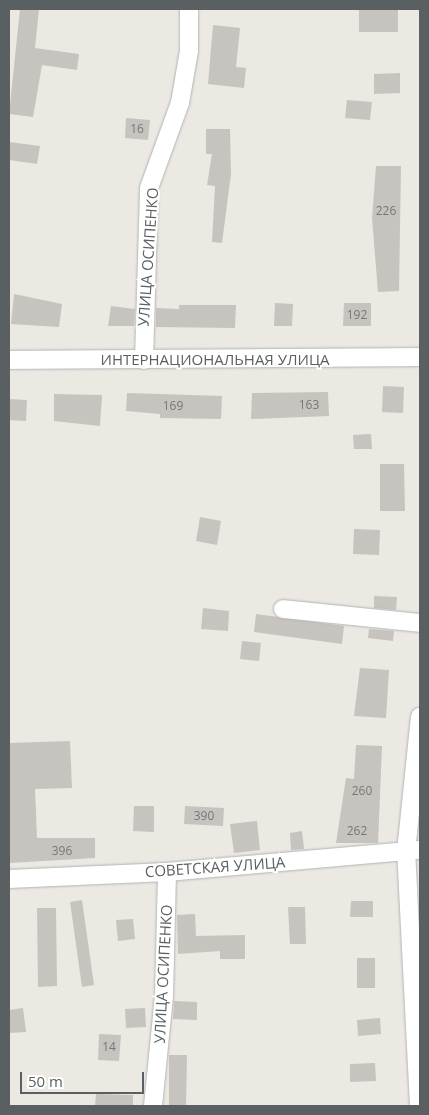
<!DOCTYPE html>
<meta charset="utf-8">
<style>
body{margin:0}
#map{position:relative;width:429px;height:1115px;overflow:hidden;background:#ece8e2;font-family:"Open Sans",sans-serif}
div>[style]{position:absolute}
.building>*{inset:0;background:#c7c3be}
.roads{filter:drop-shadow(0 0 1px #b0b4b7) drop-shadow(0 0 1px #b0b4b7)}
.minor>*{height:18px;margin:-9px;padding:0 9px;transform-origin:9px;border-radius:9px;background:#fff}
span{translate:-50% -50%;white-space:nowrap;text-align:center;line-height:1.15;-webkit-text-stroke:4px #fff;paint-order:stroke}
.number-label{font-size:12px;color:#757879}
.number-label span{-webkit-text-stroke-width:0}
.street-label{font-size:15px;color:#5a5f62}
.frame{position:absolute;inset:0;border:10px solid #5a5f62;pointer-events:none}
.scale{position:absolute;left:20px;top:1072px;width:124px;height:22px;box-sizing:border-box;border:2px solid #5a5f62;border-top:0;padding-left:6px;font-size:15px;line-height:18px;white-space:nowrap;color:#5a5f62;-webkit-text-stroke:4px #fff;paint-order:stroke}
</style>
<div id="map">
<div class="building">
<div style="clip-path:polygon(20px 9px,39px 9px,35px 48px,79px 54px,77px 70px,42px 65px,33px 117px,9px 114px)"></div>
<div style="clip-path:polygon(359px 9px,398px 9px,398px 32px,359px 32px)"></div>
<div style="clip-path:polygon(213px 25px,240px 28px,236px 67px,246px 68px,244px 88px,208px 84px)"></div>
<div style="clip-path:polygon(400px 73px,400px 93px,374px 94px,374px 74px)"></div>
<div style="clip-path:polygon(347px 100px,372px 102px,370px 120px,345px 118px)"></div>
<div style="clip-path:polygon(126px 118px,150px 120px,148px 140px,125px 138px)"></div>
<div style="clip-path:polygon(206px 129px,230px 129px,231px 174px,222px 243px,212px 242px,215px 186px,207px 185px,212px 154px,206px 154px)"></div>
<div style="clip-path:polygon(9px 142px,40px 146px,37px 164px,9px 160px)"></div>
<div style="clip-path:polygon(376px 166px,401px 166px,399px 291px,378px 292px,372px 218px)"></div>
<div style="clip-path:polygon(14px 294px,62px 304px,59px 327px,11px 324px)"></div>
<div style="clip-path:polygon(275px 303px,293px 304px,292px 326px,274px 326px)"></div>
<div style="clip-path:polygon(344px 303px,371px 303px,371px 326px,343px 326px)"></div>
<div style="clip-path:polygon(179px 305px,236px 305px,235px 328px,156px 327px,156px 308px,179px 309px)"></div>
<div style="clip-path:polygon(111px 306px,135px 309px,134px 326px,108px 326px)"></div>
<div style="clip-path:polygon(383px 386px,404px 387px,403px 413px,382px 412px)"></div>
<div style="clip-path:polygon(328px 392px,329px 416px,251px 419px,252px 393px)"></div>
<div style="clip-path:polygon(127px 393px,222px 396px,221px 419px,160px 418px,160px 414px,126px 411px)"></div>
<div style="clip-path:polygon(54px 394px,102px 395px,100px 426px,54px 421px)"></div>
<div style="clip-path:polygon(9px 399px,27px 400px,26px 421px,9px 420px)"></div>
<div style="clip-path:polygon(371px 434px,372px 449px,354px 449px,353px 435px)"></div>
<div style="clip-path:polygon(380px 464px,404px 464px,405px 511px,380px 511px)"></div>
<div style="clip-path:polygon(200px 517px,221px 521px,217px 545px,196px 541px)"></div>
<div style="clip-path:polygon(354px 529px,380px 530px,379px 555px,353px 554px)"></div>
<div style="clip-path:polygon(374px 596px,397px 597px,396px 610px,374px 608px)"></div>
<div style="clip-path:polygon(203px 608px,229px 611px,228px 631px,201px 629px)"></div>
<div style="clip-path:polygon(256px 614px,344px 626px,342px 644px,254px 632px)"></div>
<div style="clip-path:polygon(369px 629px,394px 631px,393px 641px,368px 638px)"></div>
<div style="clip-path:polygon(242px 641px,261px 643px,259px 661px,240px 659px)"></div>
<div style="clip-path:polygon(360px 668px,389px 670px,386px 718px,354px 716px)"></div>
<div style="clip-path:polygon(70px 741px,72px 788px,35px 789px,37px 838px,95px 838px,95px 858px,9px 863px,9px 743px)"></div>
<div style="clip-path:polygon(356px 745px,382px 746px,378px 843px,336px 843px,346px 778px,354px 779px)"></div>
<div style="clip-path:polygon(134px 806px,154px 806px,154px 832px,133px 831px)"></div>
<div style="clip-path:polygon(185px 806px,224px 808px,223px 826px,184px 824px)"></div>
<div style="clip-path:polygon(257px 821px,260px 850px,234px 853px,230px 824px)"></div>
<div style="clip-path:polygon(302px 831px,304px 849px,291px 850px,290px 833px)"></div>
<div style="clip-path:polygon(82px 900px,94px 985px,82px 987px,70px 902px)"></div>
<div style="clip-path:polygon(351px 901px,373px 901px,373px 917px,350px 917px)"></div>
<div style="clip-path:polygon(288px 907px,305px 907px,306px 944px,290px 944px)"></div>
<div style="clip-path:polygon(37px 908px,56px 908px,57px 986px,38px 987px)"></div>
<div style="clip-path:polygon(195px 914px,196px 936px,245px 935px,245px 959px,220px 959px,220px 951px,178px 954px,177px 915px)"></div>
<div style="clip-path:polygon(133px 919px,135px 939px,118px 941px,116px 920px)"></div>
<div style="clip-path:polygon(357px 958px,375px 958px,375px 988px,357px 988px)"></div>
<div style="clip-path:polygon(174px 1001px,197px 1002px,197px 1020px,173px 1019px)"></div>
<div style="clip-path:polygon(23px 1008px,26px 1032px,9px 1033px,9px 1010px)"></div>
<div style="clip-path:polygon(145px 1008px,146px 1027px,126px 1028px,125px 1009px)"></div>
<div style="clip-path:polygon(380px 1018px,381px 1034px,358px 1036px,357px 1020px)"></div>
<div style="clip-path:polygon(99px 1034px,121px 1035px,119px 1061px,98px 1060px)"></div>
<div style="clip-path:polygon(169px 1055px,187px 1055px,186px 1106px,169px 1106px)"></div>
<div style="clip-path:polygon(375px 1063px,376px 1081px,350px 1082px,350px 1064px)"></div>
<div style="clip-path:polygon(96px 1094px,133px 1095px,133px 1106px,95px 1106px)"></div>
</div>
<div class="roads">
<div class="minor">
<div style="left:9px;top:360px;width:411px;rotate:-0.4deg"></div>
<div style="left:144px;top:360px;width:172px;rotate:-88.3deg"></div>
<div style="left:149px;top:188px;width:90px;rotate:-70deg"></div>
<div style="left:180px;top:103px;width:53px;rotate:-80.2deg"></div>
<div style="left:189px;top:51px;width:42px;rotate:-90deg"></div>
<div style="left:283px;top:609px;width:138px;rotate:5.8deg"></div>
<div style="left:9px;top:879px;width:158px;rotate:-2.5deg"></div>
<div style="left:167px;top:872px;width:254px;rotate:-5deg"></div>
<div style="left:153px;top:1106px;width:111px;rotate:-84.3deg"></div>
<div style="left:164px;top:996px;width:124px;rotate:-88.6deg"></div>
<div style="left:419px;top:1106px;width:254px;rotate:-92.9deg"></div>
<div style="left:406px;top:852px;width:136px;rotate:-84.1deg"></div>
</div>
</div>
<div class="number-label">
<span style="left:137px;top:129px">16</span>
<span style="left:386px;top:211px">226</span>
<span style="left:357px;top:315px">192</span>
<span style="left:309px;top:405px">163</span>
<span style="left:173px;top:406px">169</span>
<span style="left:362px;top:791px">260</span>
<span style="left:204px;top:816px">390</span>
<span style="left:357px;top:831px">262</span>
<span style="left:62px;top:851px">396</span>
<span style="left:109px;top:1047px">14</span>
</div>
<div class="street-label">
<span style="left:148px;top:257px;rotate:-86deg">УЛИЦА ОСИПЕНКО</span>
<span style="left:215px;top:360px">ИНТЕРНАЦИОНАЛЬНАЯ УЛИЦА</span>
<span style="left:215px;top:867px;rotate:-4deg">СОВЕТСКАЯ УЛИЦА</span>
<span style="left:163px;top:974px;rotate:-87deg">УЛИЦА ОСИПЕНКО</span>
</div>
<div class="frame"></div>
<div class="scale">50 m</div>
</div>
